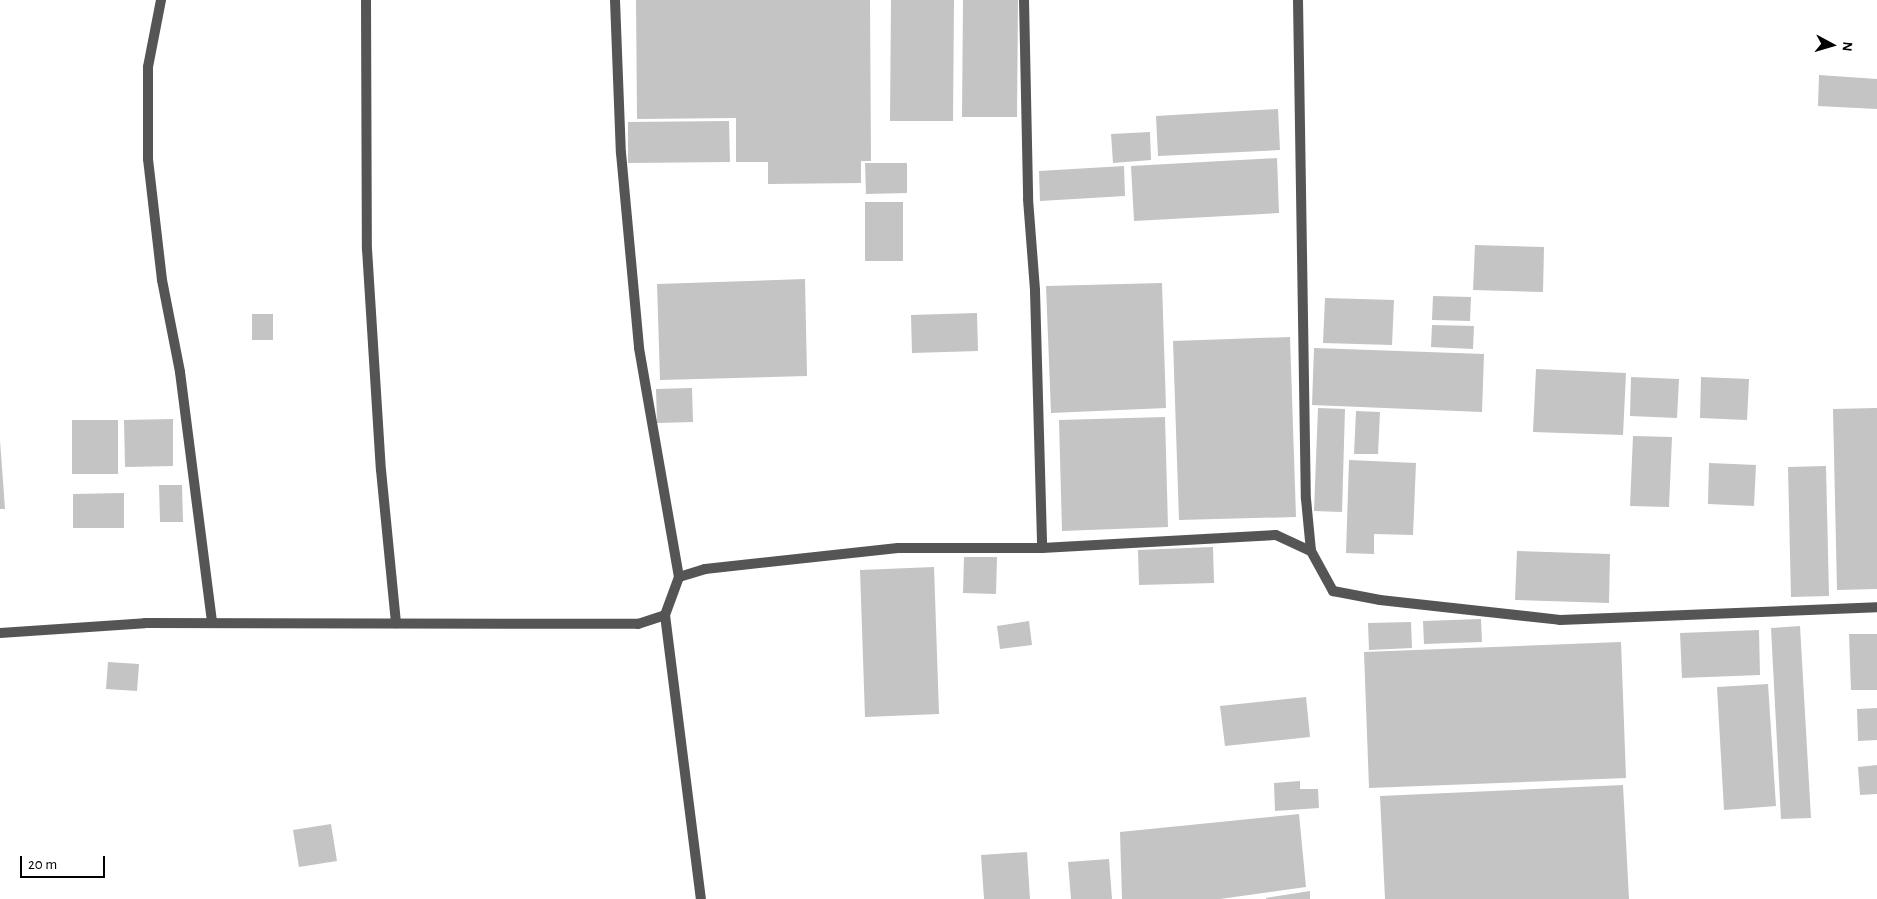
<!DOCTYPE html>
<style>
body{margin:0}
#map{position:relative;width:1877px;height:899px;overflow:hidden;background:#fff;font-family:"Alegreya Sans",sans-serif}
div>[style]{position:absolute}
.building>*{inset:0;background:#c4c4c4}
.minor>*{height:10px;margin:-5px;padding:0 5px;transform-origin:5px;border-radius:5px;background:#555}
span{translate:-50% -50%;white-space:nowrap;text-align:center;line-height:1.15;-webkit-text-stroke:4px #fff;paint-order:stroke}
.north{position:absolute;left:1807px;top:20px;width:50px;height:50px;-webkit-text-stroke:4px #fff;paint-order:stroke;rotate:96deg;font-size:14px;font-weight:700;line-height:20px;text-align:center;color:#000}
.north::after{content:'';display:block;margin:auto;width:18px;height:22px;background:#000;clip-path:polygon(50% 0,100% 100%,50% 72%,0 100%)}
.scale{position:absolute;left:20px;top:856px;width:85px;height:22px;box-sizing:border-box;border:2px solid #000;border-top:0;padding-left:6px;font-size:15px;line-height:18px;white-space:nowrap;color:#000;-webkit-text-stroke:4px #fff;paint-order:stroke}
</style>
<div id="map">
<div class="building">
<div style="clip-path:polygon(636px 0,870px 0,871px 161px,861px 161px,861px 183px,768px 184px,768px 162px,736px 162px,736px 118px,637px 119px)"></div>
<div style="clip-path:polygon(891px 0,954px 0,953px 121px,890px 121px)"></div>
<div style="clip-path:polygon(963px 0,1018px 0,1017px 117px,962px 117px)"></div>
<div style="clip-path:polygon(1819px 75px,1877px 79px,1877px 109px,1818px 106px)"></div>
<div style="clip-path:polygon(1278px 109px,1280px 150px,1158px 156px,1156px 116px)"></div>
<div style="clip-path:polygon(729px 121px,730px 162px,628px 163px,628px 122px)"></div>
<div style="clip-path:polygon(1150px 132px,1151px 160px,1113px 163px,1111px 134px)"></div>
<div style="clip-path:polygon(1277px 158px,1279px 213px,1134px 221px,1131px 166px)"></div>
<div style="clip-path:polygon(865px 163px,907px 163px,907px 193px,866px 194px)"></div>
<div style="clip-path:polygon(1124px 166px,1125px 196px,1040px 201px,1039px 171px)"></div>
<div style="clip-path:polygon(865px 202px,903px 202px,903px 261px,865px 261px)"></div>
<div style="clip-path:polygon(1475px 245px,1544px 247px,1543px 292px,1473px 290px)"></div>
<div style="clip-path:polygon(805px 279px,807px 376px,660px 380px,657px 284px)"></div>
<div style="clip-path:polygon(1162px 283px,1166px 408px,1051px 413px,1046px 286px)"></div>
<div style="clip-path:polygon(1433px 296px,1471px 297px,1470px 321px,1432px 320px)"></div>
<div style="clip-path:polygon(1325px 298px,1394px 300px,1392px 345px,1323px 343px)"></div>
<div style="clip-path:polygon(977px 313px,978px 351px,912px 353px,911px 315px)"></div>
<div style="clip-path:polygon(252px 314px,273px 314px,273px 340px,252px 340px)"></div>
<div style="clip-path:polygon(1432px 325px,1474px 326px,1473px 349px,1431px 347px)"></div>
<div style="clip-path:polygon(1290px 337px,1296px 517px,1179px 520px,1173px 341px)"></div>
<div style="clip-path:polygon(1314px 348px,1484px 354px,1482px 412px,1312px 405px)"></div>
<div style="clip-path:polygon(1536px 369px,1626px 373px,1623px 435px,1533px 432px)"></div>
<div style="clip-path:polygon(1631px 377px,1679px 379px,1677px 418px,1630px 416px)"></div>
<div style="clip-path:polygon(1701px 377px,1749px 379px,1747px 420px,1700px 418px)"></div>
<div style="clip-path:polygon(692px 388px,693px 422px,657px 423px,656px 389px)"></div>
<div style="clip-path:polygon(1318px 408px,1345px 409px,1342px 512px,1314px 511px)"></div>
<div style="clip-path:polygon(1877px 408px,1877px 589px,1837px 590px,1833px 409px)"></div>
<div style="clip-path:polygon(1356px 411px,1380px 412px,1378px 454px,1354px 454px)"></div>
<div style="clip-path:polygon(1165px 417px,1168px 527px,1062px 531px,1059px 420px)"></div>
<div style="clip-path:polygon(173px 419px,173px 466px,125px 467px,124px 420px)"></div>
<div style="clip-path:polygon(72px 420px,118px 420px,118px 474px,72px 474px)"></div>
<div style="clip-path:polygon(1633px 436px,1672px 437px,1669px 507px,1630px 506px)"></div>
<div style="clip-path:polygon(0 440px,5px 509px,0 509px)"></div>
<div style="clip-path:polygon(1349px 460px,1416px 463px,1413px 535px,1374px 534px,1374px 554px,1346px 553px)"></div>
<div style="clip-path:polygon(1709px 463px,1756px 465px,1754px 506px,1708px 504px)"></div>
<div style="clip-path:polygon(1826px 466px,1829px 596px,1791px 597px,1788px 467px)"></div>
<div style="clip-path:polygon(159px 485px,182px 485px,183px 522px,160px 522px)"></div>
<div style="clip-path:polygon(124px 493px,124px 528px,73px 528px,73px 494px)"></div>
<div style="clip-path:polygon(1213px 547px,1214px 583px,1139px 585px,1138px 550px)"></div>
<div style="clip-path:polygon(1517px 551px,1610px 554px,1609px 603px,1515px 600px)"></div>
<div style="clip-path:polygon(964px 557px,997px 557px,996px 594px,963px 593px)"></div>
<div style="clip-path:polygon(934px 567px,939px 714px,865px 717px,860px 570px)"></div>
<div style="clip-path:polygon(1481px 619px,1482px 642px,1424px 644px,1423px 621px)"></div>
<div style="clip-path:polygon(1029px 621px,1032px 645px,1000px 649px,997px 626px)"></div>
<div style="clip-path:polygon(1411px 622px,1412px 648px,1369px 650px,1368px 623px)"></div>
<div style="clip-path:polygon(1800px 626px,1811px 818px,1781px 819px,1771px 628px)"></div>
<div style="clip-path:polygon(1759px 630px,1760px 675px,1682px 678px,1680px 633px)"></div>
<div style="clip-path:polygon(1849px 634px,1877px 634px,1877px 690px,1851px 690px)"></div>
<div style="clip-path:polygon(1621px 642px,1626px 778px,1369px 788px,1364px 652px)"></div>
<div style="clip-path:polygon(108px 662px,139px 664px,137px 691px,106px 689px)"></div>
<div style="clip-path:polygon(1768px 684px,1776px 806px,1724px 810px,1717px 687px)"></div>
<div style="clip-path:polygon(1306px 697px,1310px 737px,1225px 746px,1220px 706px)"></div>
<div style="clip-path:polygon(1877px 708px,1877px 740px,1858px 741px,1857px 709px)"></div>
<div style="clip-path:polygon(1877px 765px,1877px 794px,1860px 795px,1858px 767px)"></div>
<div style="clip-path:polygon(1300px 781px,1300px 789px,1318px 789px,1319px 808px,1275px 811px,1274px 783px)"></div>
<div style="clip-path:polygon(1623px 785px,1629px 899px,1385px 899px,1380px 796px)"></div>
<div style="clip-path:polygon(1299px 814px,1306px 887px,1220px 899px,1122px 899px,1120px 832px)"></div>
<div style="clip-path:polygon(331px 824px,337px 861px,299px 867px,293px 830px)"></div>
<div style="clip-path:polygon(1027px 852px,1030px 899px,984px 899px,981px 855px)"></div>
<div style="clip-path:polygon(1109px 859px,1112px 899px,1071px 899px,1068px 862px)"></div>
<div style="clip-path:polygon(1310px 891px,1310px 899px,1266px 899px,1266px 898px)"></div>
</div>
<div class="minor">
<div style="left:161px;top:0;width:68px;rotate:101deg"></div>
<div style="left:148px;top:67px;width:92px;rotate:90deg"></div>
<div style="left:148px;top:159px;width:122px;rotate:83.4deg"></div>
<div style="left:162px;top:280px;width:94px;rotate:78.9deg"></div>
<div style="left:180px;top:372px;width:252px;rotate:82.7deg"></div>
<div style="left:366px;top:0;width:249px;rotate:89.8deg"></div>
<div style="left:367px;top:249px;width:221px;rotate:86.4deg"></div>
<div style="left:381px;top:470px;width:154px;rotate:84.4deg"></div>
<div style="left:615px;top:0;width:153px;rotate:87.8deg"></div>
<div style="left:621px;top:153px;width:196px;rotate:84.7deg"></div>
<div style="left:639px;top:348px;width:232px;rotate:80.1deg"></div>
<div style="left:1024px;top:0;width:199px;rotate:88.8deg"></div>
<div style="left:1028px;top:199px;width:92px;rotate:85.6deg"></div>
<div style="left:1035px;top:291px;width:257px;rotate:88.4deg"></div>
<div style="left:1298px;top:0;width:499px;rotate:89.1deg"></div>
<div style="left:1306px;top:499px;width:52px;rotate:84.5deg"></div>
<div style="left:665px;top:615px;width:286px;rotate:82.8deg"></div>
<div style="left:0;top:633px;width:145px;rotate:-3.9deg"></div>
<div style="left:145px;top:623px;width:493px;rotate:0.1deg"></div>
<div style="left:638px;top:624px;width:28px;rotate:-18deg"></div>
<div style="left:665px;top:615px;width:40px;rotate:-69.8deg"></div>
<div style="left:679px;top:577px;width:27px;rotate:-17deg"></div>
<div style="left:705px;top:569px;width:194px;rotate:-6.2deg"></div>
<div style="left:898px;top:548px;width:144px"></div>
<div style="left:1042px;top:548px;width:234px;rotate:-3.2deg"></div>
<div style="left:1276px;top:535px;width:38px;rotate:25deg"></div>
<div style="left:1311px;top:551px;width:46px;rotate:61.2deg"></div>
<div style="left:1333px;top:591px;width:48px;rotate:10.8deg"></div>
<div style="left:1380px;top:600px;width:181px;rotate:6.3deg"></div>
<div style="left:1560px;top:620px;width:317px;rotate:-2.3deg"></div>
</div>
<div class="north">N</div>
<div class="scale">20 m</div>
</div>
